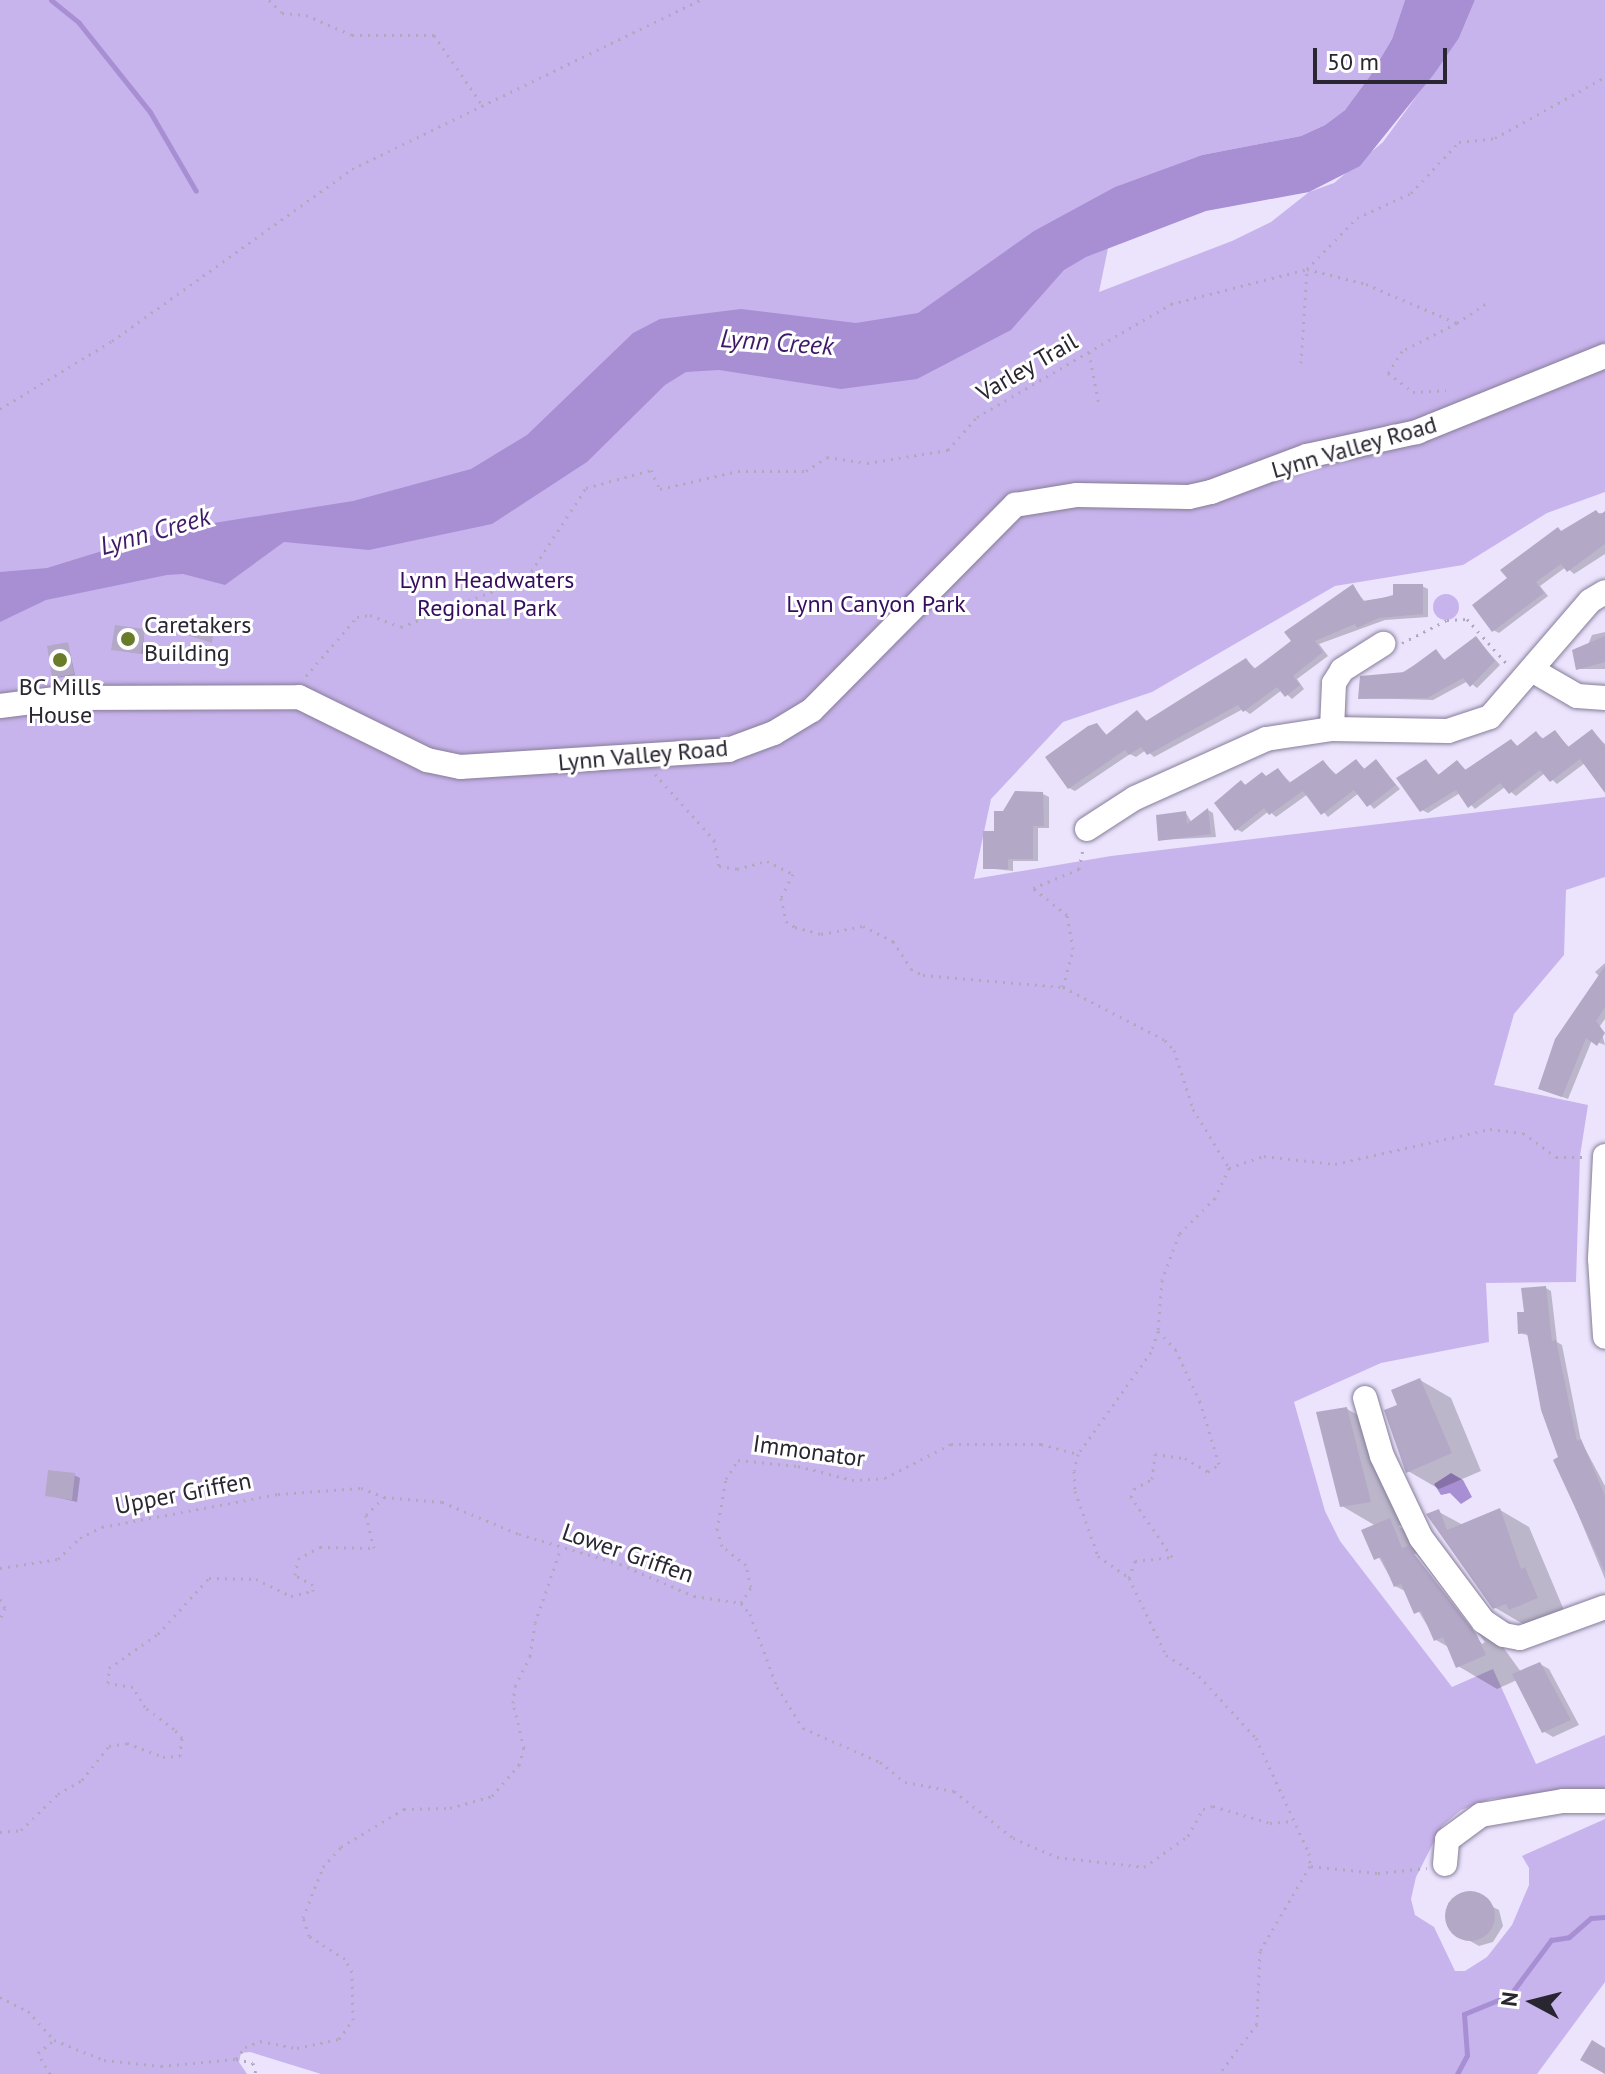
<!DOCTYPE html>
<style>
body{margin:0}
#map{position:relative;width:1605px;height:2074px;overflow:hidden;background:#ece4fd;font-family:"PT Sans",sans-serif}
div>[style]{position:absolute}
.green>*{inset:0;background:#c8b4ec}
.round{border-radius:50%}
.water>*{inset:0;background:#a88fd3}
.shadow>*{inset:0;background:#0003}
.stream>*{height:5px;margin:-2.5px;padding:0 2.5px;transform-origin:2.5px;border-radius:2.5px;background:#a88fd3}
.building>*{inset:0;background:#b3a9c7}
.path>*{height:3px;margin-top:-1.5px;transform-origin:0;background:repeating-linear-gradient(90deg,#afa9be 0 2px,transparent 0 8px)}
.roads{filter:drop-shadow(0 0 2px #867d99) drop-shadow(0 0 2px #867d99)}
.minor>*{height:24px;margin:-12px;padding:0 12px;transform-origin:12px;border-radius:12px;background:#fff}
.dots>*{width:22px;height:22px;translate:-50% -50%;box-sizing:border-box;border:4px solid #fff;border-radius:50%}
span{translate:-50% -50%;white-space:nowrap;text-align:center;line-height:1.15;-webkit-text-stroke:6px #fff;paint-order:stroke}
.street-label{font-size:24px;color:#292531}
.park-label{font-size:24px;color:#350c5e}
.poi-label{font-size:24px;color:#292531}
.left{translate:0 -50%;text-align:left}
.water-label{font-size:26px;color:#3f1a69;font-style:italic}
.north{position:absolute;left:1493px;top:1962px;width:80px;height:80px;-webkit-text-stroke:6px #fff;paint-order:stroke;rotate:277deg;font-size:22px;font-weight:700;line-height:32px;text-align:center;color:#292531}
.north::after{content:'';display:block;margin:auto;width:28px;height:36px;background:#292531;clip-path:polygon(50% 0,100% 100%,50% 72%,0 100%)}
.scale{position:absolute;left:1313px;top:48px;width:134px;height:36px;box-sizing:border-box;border:4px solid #292531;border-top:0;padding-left:10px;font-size:24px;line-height:28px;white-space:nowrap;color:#292531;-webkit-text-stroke:6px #fff;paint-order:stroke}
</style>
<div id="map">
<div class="green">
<div style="clip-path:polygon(0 0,1405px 0,1392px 39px,1370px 76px,1345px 110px,1325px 125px,1301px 136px,1202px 155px,1121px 185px,1099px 292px,1232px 241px,1271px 222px,1309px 192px,1334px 183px,1383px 142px,1459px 38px,1475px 0,1605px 0,1605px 492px,1547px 513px,1463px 565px,1335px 586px,1152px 692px,1063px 722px,991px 799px,974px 879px,1111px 856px,1605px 797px,1605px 877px,1566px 890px,1564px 955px,1514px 1014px,1494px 1085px,1588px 1105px,1580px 1156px,1576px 1282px,1486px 1283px,1489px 1342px,1381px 1363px,1294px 1402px,1325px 1511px,1340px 1541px,1452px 1687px,1493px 1669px,1536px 1764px,1605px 1735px,1605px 1789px,1491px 1799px,1461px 1810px,1442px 1826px,1416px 1877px,1411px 1899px,1415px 1915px,1434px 1927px,1455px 1971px,1465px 1971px,1487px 1957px,1512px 1925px,1529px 1885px,1529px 1868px,1522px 1856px,1605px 1819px,1605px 1982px,1537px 2074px,321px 2074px,250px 2052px,241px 2053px,239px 2062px,247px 2074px,0 2074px)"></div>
<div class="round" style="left:1433px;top:594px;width:26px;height:26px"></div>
</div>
<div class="water">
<div style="clip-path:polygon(1405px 0,1475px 0,1459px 38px,1434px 74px,1360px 166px,1309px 192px,1206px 211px,1086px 257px,1064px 270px,1011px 330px,917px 379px,841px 389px,719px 370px,686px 372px,665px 385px,587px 462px,492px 524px,369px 550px,284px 542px,225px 585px,183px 574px,167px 575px,46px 600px,0 622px,0 572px,47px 568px,170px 530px,353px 501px,471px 469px,527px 435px,633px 333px,660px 319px,741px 309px,856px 323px,918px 313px,1034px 231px,1115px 187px,1202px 155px,1301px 136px,1325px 125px,1345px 110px,1370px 76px,1392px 39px)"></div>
<div style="clip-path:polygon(1451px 1473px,1463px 1480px,1472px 1497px,1461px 1504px,1450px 1493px,1441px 1495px,1434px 1484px)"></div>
</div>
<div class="shadow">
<div style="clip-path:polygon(1596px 513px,1605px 513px,1605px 554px,1574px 574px,1566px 567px,1540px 586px,1548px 596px,1499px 633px,1493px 630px,1509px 578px,1503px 570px)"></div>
<div style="clip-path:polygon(1422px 586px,1428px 589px,1428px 617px,1385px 620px,1319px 644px,1328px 656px,1297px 679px,1304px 689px,1292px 699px,1282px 690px,1250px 714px,1243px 709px,1154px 757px,1146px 750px,1136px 757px,1130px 754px,1075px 791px,1069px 788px,1097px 725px,1108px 736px,1137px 712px,1148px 722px,1246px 660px,1257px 670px,1345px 595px,1343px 591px,1353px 587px,1366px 603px)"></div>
<div style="clip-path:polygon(144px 630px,143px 654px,116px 650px)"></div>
<div style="clip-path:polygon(1605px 632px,1605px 669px,1578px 669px,1592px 635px)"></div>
<div style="clip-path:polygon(1476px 638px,1500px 665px,1477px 688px,1468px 681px,1433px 700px,1360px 698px,1436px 652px,1446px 661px)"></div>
<div style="clip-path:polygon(68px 644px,75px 675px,56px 678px,54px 677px)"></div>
<div style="clip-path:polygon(1592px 731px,1605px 744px,1605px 786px,1585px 763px,1557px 784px,1545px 773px,1516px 796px,1505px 787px,1475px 809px,1460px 793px,1428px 813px,1422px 810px,1426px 761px,1440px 776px,1458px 762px,1467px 771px,1511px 741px,1519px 747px,1536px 733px,1545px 740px,1555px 732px,1570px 748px)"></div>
<div style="clip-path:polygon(1323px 762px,1338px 776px,1357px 762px,1366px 770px,1376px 762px,1400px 789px,1374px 809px,1359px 793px,1328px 817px,1308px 794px,1276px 817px,1269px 811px,1242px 832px,1236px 829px,1241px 782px,1247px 786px,1278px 770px,1292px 784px)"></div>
<div style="clip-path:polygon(1043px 794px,1049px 797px,1049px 828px,1038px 828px,1038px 861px,1013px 861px,1013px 871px,985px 868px,1004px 813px)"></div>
<div style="clip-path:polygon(1208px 810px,1213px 813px,1216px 837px,1160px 840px,1186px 813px,1192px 823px)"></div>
<div style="clip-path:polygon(1605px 963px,1605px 1019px,1600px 1026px,1605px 1045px,1592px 1040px,1568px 1099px,1546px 1091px,1600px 977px,1595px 972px)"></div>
<div style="clip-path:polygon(1546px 1288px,1551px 1291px,1557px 1342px,1562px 1345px,1581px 1441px,1605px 1486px,1605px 1579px,1556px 1461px,1561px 1458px,1530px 1336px,1520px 1333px,1526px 1314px)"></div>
<div style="clip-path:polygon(1420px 1380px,1451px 1398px,1481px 1471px,1439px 1489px,1408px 1471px,1400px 1406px)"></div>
<div style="clip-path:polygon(evenodd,1347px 1409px,1386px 1431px,1409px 1524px,1398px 1526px,1428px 1543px,1521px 1672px,1540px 1664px,1549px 1669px,1579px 1725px,1553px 1737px,1543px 1731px,1517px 1680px,1497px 1689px,1458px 1666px,1450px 1648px,1436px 1640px,1407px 1592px,1395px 1586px,1364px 1531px,1376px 1526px,1342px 1506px,1347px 1409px,1412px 1554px,1417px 1554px,1485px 1642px,1482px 1644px,1412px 1554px)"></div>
<div style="clip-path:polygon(74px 1475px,80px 1478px,77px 1502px,47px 1495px)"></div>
<div style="clip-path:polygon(1500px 1510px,1529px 1527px,1566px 1615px,1540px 1626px,1523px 1624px,1494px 1607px,1430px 1515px,1439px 1512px,1463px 1525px)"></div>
<div style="clip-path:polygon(1467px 1894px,1499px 1910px,1503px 1926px,1493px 1942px,1479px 1946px,1452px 1931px,1448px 1903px)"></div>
</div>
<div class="stream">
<div style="left:51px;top:0;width:36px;rotate:39deg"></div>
<div style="left:79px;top:23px;width:114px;rotate:51.4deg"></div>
<div style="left:150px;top:112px;width:91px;rotate:59.8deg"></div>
<div style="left:1457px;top:2074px;width:21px;rotate:-62deg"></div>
<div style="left:1467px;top:2055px;width:41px;rotate:-94.2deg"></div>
<div style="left:1464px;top:2014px;width:50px;rotate:-22.4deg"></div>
<div style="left:1510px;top:1995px;width:69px;rotate:-53.3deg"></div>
<div style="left:1551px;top:1940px;width:18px;rotate:-9deg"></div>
<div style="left:1569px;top:1937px;width:29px;rotate:-41deg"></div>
<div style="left:1591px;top:1918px;width:14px;rotate:-4deg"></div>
</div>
<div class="building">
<div style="clip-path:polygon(1596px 510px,1600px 515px,1605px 511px,1605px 544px,1567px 572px,1561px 564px,1536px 582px,1544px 593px,1492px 632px,1472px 605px,1507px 578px,1500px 570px,1558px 527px,1561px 531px)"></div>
<div style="clip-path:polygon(1353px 584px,1363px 601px,1393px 596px,1393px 584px,1423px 584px,1423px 614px,1379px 618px,1357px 628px,1355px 624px,1315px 641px,1323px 652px,1293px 676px,1300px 685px,1285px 697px,1277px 687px,1243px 712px,1238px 705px,1147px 755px,1141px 747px,1129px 755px,1125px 750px,1068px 789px,1045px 757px,1088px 726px,1097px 723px,1106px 735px,1137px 710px,1146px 721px,1246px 658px,1254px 669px,1291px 641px,1284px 632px)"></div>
<div style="clip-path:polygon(191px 623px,214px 625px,212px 643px,190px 636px)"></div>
<div style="clip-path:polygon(115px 625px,145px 629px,141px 654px,111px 650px)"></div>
<div style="clip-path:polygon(1476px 636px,1495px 661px,1470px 687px,1463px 678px,1427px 698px,1358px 699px,1360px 676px,1405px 672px,1436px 649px,1444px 660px)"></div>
<div style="clip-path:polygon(1605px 636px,1605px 662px,1576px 670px,1572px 650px)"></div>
<div style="clip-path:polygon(68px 642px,74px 674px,52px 678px,47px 646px)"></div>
<div style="clip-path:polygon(1592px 729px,1605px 746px,1605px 793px,1580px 759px,1550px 782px,1540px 770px,1509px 794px,1500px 783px,1468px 808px,1456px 790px,1420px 812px,1396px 778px,1426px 759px,1438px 775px,1457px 760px,1465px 770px,1511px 739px,1517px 746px,1536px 731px,1542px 739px,1555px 730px,1568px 747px)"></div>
<div style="clip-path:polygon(1356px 759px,1364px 769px,1376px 759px,1396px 785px,1367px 807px,1354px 790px,1321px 815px,1303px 791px,1269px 815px,1264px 808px,1235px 831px,1214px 803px,1241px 780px,1245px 785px,1262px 772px,1266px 776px,1278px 768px,1289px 783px,1323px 760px,1335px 775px)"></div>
<div style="clip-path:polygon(1015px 791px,1043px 792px,1044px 826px,1033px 826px,1033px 859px,1008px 859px,1008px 869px,983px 869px,983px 831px,994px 831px,994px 811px,1003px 811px)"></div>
<div style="clip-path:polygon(1208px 808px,1211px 834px,1158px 841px,1156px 815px,1186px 811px,1187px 824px)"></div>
<div style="clip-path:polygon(1605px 966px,1605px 1007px,1596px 1021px,1605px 1033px,1597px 1046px,1586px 1038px,1562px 1097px,1538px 1089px,1555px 1039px)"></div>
<div style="clip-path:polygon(1546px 1286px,1552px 1341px,1556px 1340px,1577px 1441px,1581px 1439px,1605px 1496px,1605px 1572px,1553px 1460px,1558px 1457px,1541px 1410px,1527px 1333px,1518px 1334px,1517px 1312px,1524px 1312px,1521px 1288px)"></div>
<div style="clip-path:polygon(1420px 1378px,1452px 1453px,1406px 1473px,1384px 1410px,1397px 1405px,1391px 1390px)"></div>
<div style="clip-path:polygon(1347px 1407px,1371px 1502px,1340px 1507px,1316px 1412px)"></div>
<div style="clip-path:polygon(48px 1470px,75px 1473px,72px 1500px,45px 1496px)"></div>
<div style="clip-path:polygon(1500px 1508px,1521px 1569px,1525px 1567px,1538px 1598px,1509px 1610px,1506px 1604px,1493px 1609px,1426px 1514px,1439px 1509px,1447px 1530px)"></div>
<div style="clip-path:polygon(1390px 1518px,1402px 1548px,1408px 1546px,1477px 1635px,1486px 1655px,1456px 1668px,1443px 1637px,1434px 1641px,1421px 1611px,1414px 1614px,1401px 1584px,1394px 1587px,1381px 1557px,1374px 1560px,1361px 1530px)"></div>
<div style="clip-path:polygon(1540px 1662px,1571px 1720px,1542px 1733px,1512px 1674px)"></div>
<div class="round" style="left:1445px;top:1891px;width:50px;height:50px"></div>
<div style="clip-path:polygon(1592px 2040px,1605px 2048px,1605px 2074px,1580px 2060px)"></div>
</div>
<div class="path">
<div style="left:269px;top:0;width:18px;rotate:45deg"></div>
<div style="left:282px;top:13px;width:24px;rotate:5deg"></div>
<div style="left:306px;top:15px;width:50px;rotate:23.5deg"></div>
<div style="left:352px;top:35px;width:82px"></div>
<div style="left:434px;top:35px;width:86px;rotate:55.4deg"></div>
<div style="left:1457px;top:323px;width:36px;rotate:-34deg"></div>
<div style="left:1089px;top:352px;width:54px;rotate:79.3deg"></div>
<div style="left:1301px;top:363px;width:94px;rotate:-86.3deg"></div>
<div style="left:1307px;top:269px;width:61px;rotate:14.3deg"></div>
<div style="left:1366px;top:284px;width:99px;rotate:23.2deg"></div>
<div style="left:1457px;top:323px;width:62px;rotate:153deg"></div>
<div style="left:1402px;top:351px;width:26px;rotate:122deg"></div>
<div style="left:1388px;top:373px;width:31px;rotate:37deg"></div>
<div style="left:1413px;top:392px;width:33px;rotate:-3deg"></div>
<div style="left:0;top:409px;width:131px;rotate:-31.3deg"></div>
<div style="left:112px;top:341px;width:295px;rotate:-35.6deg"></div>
<div style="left:352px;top:169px;width:387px;rotate:-25.9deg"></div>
<div style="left:1402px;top:643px;width:51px;rotate:-27.1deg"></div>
<div style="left:1447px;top:620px;width:20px;rotate:-3deg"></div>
<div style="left:1467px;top:619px;width:62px;rotate:48.3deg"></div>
<div style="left:306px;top:676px;width:78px;rotate:-49.2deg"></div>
<div style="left:357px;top:617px;width:13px;rotate:-9deg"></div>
<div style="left:370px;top:615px;width:33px;rotate:21deg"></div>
<div style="left:401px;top:627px;width:135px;rotate:-21.3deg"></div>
<div style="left:527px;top:578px;width:108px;rotate:-56.8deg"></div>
<div style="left:586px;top:488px;width:67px;rotate:-15.5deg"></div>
<div style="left:651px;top:470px;width:21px;rotate:65deg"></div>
<div style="left:660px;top:489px;width:80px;rotate:-13deg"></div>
<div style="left:738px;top:471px;width:68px"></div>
<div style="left:806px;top:471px;width:25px;rotate:-34deg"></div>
<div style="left:827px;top:457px;width:40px;rotate:8.5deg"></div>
<div style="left:867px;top:463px;width:82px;rotate:-9.1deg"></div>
<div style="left:948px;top:450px;width:44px;rotate:-48.7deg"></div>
<div style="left:977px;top:417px;width:225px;rotate:-30.2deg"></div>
<div style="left:1171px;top:304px;width:140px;rotate:-14.4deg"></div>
<div style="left:1307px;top:269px;width:71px;rotate:-45.6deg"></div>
<div style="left:1357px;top:218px;width:60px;rotate:-24.8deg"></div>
<div style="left:1411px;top:193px;width:70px;rotate:-46.7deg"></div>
<div style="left:1459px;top:142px;width:36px;rotate:-6deg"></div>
<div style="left:1495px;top:138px;width:126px;rotate:-29deg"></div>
<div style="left:655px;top:774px;width:89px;rotate:48.2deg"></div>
<div style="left:714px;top:840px;width:26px;rotate:79deg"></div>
<div style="left:719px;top:866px;width:18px;rotate:9deg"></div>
<div style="left:737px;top:869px;width:31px;rotate:-15deg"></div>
<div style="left:767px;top:861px;width:29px;rotate:27deg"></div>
<div style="left:793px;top:874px;width:27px;rotate:117deg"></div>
<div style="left:781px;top:898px;width:24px;rotate:78deg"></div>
<div style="left:786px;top:921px;width:11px;rotate:34deg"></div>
<div style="left:795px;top:927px;width:27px;rotate:15deg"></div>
<div style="left:821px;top:934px;width:43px;rotate:-10.8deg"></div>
<div style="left:863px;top:926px;width:34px;rotate:27deg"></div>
<div style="left:893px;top:941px;width:33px;rotate:57deg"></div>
<div style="left:911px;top:969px;width:13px;rotate:27deg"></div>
<div style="left:923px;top:975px;width:141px;rotate:4.9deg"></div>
<div style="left:1063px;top:987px;width:115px;rotate:27.5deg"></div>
<div style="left:1165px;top:1040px;width:13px;rotate:48deg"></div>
<div style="left:1174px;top:1050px;width:62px;rotate:72.1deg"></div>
<div style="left:1193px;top:1109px;width:69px;rotate:58.6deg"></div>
<div style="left:1229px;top:1168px;width:33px;rotate:115deg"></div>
<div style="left:1215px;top:1198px;width:51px;rotate:135deg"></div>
<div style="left:1179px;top:1234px;width:49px;rotate:110.3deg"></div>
<div style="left:1162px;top:1280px;width:51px;rotate:94.5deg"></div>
<div style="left:1158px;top:1331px;width:22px;rotate:108deg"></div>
<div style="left:1151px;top:1352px;width:125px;rotate:125.6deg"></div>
<div style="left:1078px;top:1454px;width:17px;rotate:103deg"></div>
<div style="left:1074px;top:1471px;width:20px;rotate:87deg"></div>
<div style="left:1075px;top:1491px;width:69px;rotate:70.5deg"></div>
<div style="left:1098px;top:1556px;width:38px;rotate:35deg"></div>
<div style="left:1129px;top:1578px;width:85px;rotate:64.3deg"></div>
<div style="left:1166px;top:1655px;width:39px;rotate:32deg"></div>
<div style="left:1199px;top:1676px;width:84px;rotate:47.4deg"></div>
<div style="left:1256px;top:1738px;width:127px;rotate:65.3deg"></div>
<div style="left:1309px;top:1853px;width:13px;rotate:86deg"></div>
<div style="left:1310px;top:1866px;width:99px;rotate:120.5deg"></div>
<div style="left:1260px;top:1951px;width:73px;rotate:92.4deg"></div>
<div style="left:1257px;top:2024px;width:63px;rotate:127.2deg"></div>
<div style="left:1063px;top:987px;width:39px;rotate:-75deg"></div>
<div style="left:1073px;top:949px;width:35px;rotate:-100deg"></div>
<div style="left:1067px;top:915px;width:43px;rotate:-141.5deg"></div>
<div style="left:1033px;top:888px;width:50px;rotate:-22.4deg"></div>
<div style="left:1079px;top:869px;width:21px;rotate:-79deg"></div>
<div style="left:1229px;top:1168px;width:37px;rotate:-19deg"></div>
<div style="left:1264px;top:1156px;width:71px;rotate:6.4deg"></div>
<div style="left:1335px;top:1164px;width:159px;rotate:-12.7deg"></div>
<div style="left:1490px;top:1129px;width:33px;rotate:7deg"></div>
<div style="left:1523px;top:1133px;width:41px;rotate:36deg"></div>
<div style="left:1556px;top:1157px;width:30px"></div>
<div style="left:0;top:1568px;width:59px;rotate:-8.8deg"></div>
<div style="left:58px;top:1559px;width:30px;rotate:-44deg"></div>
<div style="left:80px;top:1538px;width:25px;rotate:-27deg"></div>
<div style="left:102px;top:1527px;width:179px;rotate:-10.6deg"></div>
<div style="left:278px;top:1494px;width:83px;rotate:-4.1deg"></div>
<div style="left:361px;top:1488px;width:25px;rotate:21deg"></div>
<div style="left:384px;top:1497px;width:58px;rotate:4.9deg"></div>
<div style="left:442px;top:1502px;width:83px;rotate:22.6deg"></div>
<div style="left:519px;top:1534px;width:105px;rotate:16.5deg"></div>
<div style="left:620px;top:1564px;width:81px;rotate:23.4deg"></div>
<div style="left:694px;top:1596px;width:48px;rotate:8.5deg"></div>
<div style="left:741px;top:1603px;width:14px;rotate:51deg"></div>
<div style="left:750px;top:1614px;width:78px;rotate:69.7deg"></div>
<div style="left:777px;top:1687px;width:49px;rotate:57.6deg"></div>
<div style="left:803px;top:1728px;width:84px;rotate:23.8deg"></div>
<div style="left:880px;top:1762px;width:32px;rotate:39deg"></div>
<div style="left:905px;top:1782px;width:50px;rotate:10.4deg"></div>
<div style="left:954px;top:1791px;width:75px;rotate:38.5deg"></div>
<div style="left:1013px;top:1838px;width:48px;rotate:23.4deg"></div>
<div style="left:1057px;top:1857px;width:88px;rotate:6.6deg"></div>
<div style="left:1144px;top:1867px;width:54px;rotate:-35.2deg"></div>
<div style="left:1188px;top:1836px;width:31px;rotate:-61deg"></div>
<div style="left:1203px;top:1809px;width:10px;rotate:-17deg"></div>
<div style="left:1213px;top:1806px;width:59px;rotate:16.6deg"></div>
<div style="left:1270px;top:1823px;width:24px;rotate:-5deg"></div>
<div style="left:1129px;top:1578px;width:18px;rotate:-71deg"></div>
<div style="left:1135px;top:1561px;width:37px;rotate:-6deg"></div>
<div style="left:1172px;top:1557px;width:73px;rotate:-124.3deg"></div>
<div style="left:1131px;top:1497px;width:9px;rotate:-69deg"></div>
<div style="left:1134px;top:1489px;width:21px;rotate:-29deg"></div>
<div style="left:1152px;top:1479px;width:25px;rotate:-83deg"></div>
<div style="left:1155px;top:1454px;width:30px;rotate:8deg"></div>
<div style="left:1185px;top:1458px;width:27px;rotate:31deg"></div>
<div style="left:1208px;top:1472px;width:14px;rotate:-36deg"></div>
<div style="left:1219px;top:1464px;width:65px;rotate:-107deg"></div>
<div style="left:1200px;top:1402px;width:57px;rotate:-114.8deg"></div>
<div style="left:1176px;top:1350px;width:26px;rotate:-133deg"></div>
<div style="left:0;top:1599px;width:10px;rotate:61deg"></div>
<div style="left:5px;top:1608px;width:12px;rotate:114deg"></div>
<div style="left:741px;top:1603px;width:19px;rotate:-58deg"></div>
<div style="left:751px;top:1587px;width:23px;rotate:-103deg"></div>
<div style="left:746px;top:1565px;width:31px;rotate:-142deg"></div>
<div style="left:722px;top:1546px;width:17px;rotate:-107deg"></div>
<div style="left:717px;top:1530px;width:52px;rotate:-80deg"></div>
<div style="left:726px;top:1479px;width:22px;rotate:-58deg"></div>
<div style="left:738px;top:1460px;width:60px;rotate:5.7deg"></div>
<div style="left:798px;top:1466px;width:56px;rotate:14.5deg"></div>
<div style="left:852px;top:1480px;width:33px;rotate:-3deg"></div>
<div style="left:885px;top:1478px;width:74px;rotate:-27.3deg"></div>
<div style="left:951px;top:1444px;width:90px"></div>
<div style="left:1041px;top:1444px;width:38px;rotate:15deg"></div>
<div style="left:0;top:1832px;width:21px;rotate:-5deg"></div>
<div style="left:21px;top:1830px;width:52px;rotate:-44.2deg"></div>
<div style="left:58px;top:1794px;width:28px;rotate:-30deg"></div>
<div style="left:82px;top:1780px;width:43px;rotate:-51.5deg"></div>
<div style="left:109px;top:1746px;width:18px;rotate:-9deg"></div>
<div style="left:127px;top:1743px;width:39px;rotate:21deg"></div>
<div style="left:163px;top:1757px;width:17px;rotate:-3deg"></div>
<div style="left:180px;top:1756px;width:18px;rotate:-84deg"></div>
<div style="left:182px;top:1738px;width:12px;rotate:-132deg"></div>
<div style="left:174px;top:1729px;width:36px;rotate:-143deg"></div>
<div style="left:145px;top:1707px;width:23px;rotate:-121deg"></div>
<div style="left:133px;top:1687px;width:25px;rotate:-171deg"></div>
<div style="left:108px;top:1683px;width:15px;rotate:-86deg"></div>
<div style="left:109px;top:1668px;width:60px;rotate:-34.8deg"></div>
<div style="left:158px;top:1634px;width:76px;rotate:-47.7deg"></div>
<div style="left:209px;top:1578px;width:47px;rotate:1.2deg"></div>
<div style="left:256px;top:1579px;width:39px;rotate:26deg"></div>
<div style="left:291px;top:1596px;width:23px;rotate:-13deg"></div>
<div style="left:313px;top:1591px;width:6px;rotate:-90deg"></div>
<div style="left:313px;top:1585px;width:21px;rotate:-151deg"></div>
<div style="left:295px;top:1575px;width:16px;rotate:-79deg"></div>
<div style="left:298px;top:1559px;width:25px;rotate:-29deg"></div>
<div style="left:320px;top:1547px;width:54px;rotate:1.1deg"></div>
<div style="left:374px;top:1548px;width:34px;rotate:-104deg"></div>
<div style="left:366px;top:1515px;width:25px;rotate:-45deg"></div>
<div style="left:1311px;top:1866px;width:67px;rotate:6deg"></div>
<div style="left:1378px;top:1873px;width:49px;rotate:-5.8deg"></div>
<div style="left:0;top:1997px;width:31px;rotate:27deg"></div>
<div style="left:28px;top:2011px;width:39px;rotate:48deg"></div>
<div style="left:54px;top:2040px;width:54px;rotate:21.8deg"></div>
<div style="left:104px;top:2060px;width:57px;rotate:6deg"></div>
<div style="left:161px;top:2066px;width:75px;rotate:-5.3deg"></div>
<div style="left:236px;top:2059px;width:17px;rotate:13deg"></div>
<div style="left:253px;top:2063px;width:11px;rotate:75deg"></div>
<div style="left:236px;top:2059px;width:15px;rotate:-53deg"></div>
<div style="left:245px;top:2047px;width:16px;rotate:-22deg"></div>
<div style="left:260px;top:2041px;width:38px;rotate:11deg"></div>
<div style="left:297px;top:2048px;width:43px;rotate:-12.1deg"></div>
<div style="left:339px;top:2039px;width:24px;rotate:-54deg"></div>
<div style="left:353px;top:2020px;width:48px;rotate:-91.2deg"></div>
<div style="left:352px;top:1972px;width:15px;rotate:-118deg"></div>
<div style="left:345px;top:1959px;width:43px;rotate:-147.4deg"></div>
<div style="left:309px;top:1936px;width:19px;rotate:-108deg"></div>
<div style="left:303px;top:1918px;width:55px;rotate:-68.6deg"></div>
<div style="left:323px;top:1867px;width:27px;rotate:-48deg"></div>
<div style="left:341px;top:1847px;width:74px;rotate:-31.1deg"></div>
<div style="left:404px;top:1809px;width:46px;rotate:-1.2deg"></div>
<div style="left:450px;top:1808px;width:44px;rotate:-15.9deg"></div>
<div style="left:492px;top:1796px;width:41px;rotate:-48.9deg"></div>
<div style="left:519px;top:1765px;width:18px;rotate:-74deg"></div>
<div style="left:524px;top:1748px;width:46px;rotate:-103.7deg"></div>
<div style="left:513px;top:1703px;width:17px;rotate:-83deg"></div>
<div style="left:515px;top:1686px;width:34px;rotate:-63deg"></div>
<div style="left:530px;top:1656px;width:33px;rotate:-81deg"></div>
<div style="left:535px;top:1623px;width:79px;rotate:-70.9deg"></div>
<div style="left:50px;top:2074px;width:24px;rotate:-120deg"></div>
<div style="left:38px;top:2053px;width:21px;rotate:-39deg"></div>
</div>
<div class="roads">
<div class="minor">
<div style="left:1532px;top:670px;width:52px;rotate:30deg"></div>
<div style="left:1577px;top:696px;width:28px;rotate:4deg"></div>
<div style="left:0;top:706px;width:64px;rotate:-7.2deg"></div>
<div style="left:63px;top:698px;width:236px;rotate:-0.2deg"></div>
<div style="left:299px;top:697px;width:143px;rotate:26.2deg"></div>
<div style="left:427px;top:760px;width:34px;rotate:12deg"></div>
<div style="left:460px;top:767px;width:269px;rotate:-3.6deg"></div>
<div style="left:728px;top:750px;width:49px;rotate:-20.3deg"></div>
<div style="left:774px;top:733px;width:44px;rotate:-31.2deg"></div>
<div style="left:812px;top:710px;width:289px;rotate:-45.3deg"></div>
<div style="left:1015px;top:505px;width:63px;rotate:-9.2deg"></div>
<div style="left:1077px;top:495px;width:112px;rotate:1deg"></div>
<div style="left:1189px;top:497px;width:23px;rotate:-13deg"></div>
<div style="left:1211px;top:492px;width:103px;rotate:-20.6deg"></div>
<div style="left:1307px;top:456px;width:113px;rotate:-12.3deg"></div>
<div style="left:1417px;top:432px;width:203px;rotate:-22deg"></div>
<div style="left:1332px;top:729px;width:46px;rotate:-87.5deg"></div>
<div style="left:1334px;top:683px;width:15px;rotate:-58deg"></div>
<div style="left:1342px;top:670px;width:49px;rotate:-32.4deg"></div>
<div style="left:1087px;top:829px;width:57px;rotate:-32.9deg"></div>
<div style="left:1135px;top:798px;width:144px;rotate:-24.2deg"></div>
<div style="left:1266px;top:739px;width:67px;rotate:-8.6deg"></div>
<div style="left:1332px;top:729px;width:116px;rotate:1deg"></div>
<div style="left:1448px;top:731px;width:44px;rotate:-18.4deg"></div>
<div style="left:1490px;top:717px;width:153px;rotate:-49.2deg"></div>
<div style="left:1590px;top:601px;width:17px;rotate:-31deg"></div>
<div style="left:1605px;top:1156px;width:103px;rotate:92.8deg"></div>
<div style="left:1600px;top:1259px;width:78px;rotate:86.3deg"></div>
<div style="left:1365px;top:1398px;width:60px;rotate:73.7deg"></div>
<div style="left:1382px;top:1456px;width:91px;rotate:64.6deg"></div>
<div style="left:1421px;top:1538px;width:104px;rotate:53.2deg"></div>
<div style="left:1483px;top:1621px;width:25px;rotate:34deg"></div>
<div style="left:1504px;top:1635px;width:16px;rotate:11deg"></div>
<div style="left:1520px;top:1638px;width:90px;rotate:-20deg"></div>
<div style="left:1445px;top:1864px;width:24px;rotate:-85deg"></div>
<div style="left:1447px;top:1840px;width:42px;rotate:-36.3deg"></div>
<div style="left:1481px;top:1815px;width:83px;rotate:-9.7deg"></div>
<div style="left:1563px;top:1801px;width:42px"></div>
</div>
</div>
<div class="dots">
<div style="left:128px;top:639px;background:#6a7b2a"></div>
<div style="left:60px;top:660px;background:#6a7b2a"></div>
</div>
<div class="street-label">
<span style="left:1027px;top:367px;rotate:-30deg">Varley Trail</span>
<span style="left:1354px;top:447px;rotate:-16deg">Lynn Valley Road</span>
<span style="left:643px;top:755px;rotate:-5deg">Lynn Valley Road</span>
<span style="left:809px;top:1451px;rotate:8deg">Immonator</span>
<span style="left:183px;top:1493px;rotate:-11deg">Upper Griffen</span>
<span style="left:628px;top:1553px;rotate:19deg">Lower Griffen</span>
</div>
<div class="park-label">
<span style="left:487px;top:594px">Lynn Headwaters<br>Regional Park</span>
<span style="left:876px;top:604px">Lynn Canyon Park</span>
</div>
<div class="poi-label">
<span class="left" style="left:144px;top:639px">Caretakers<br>Building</span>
<span style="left:60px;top:701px">BC Mills<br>House</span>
</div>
<div class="water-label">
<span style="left:777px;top:342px;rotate:4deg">Lynn Creek</span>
<span style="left:155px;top:531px;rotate:-16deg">Lynn Creek</span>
</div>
<div class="north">N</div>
<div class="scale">50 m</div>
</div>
